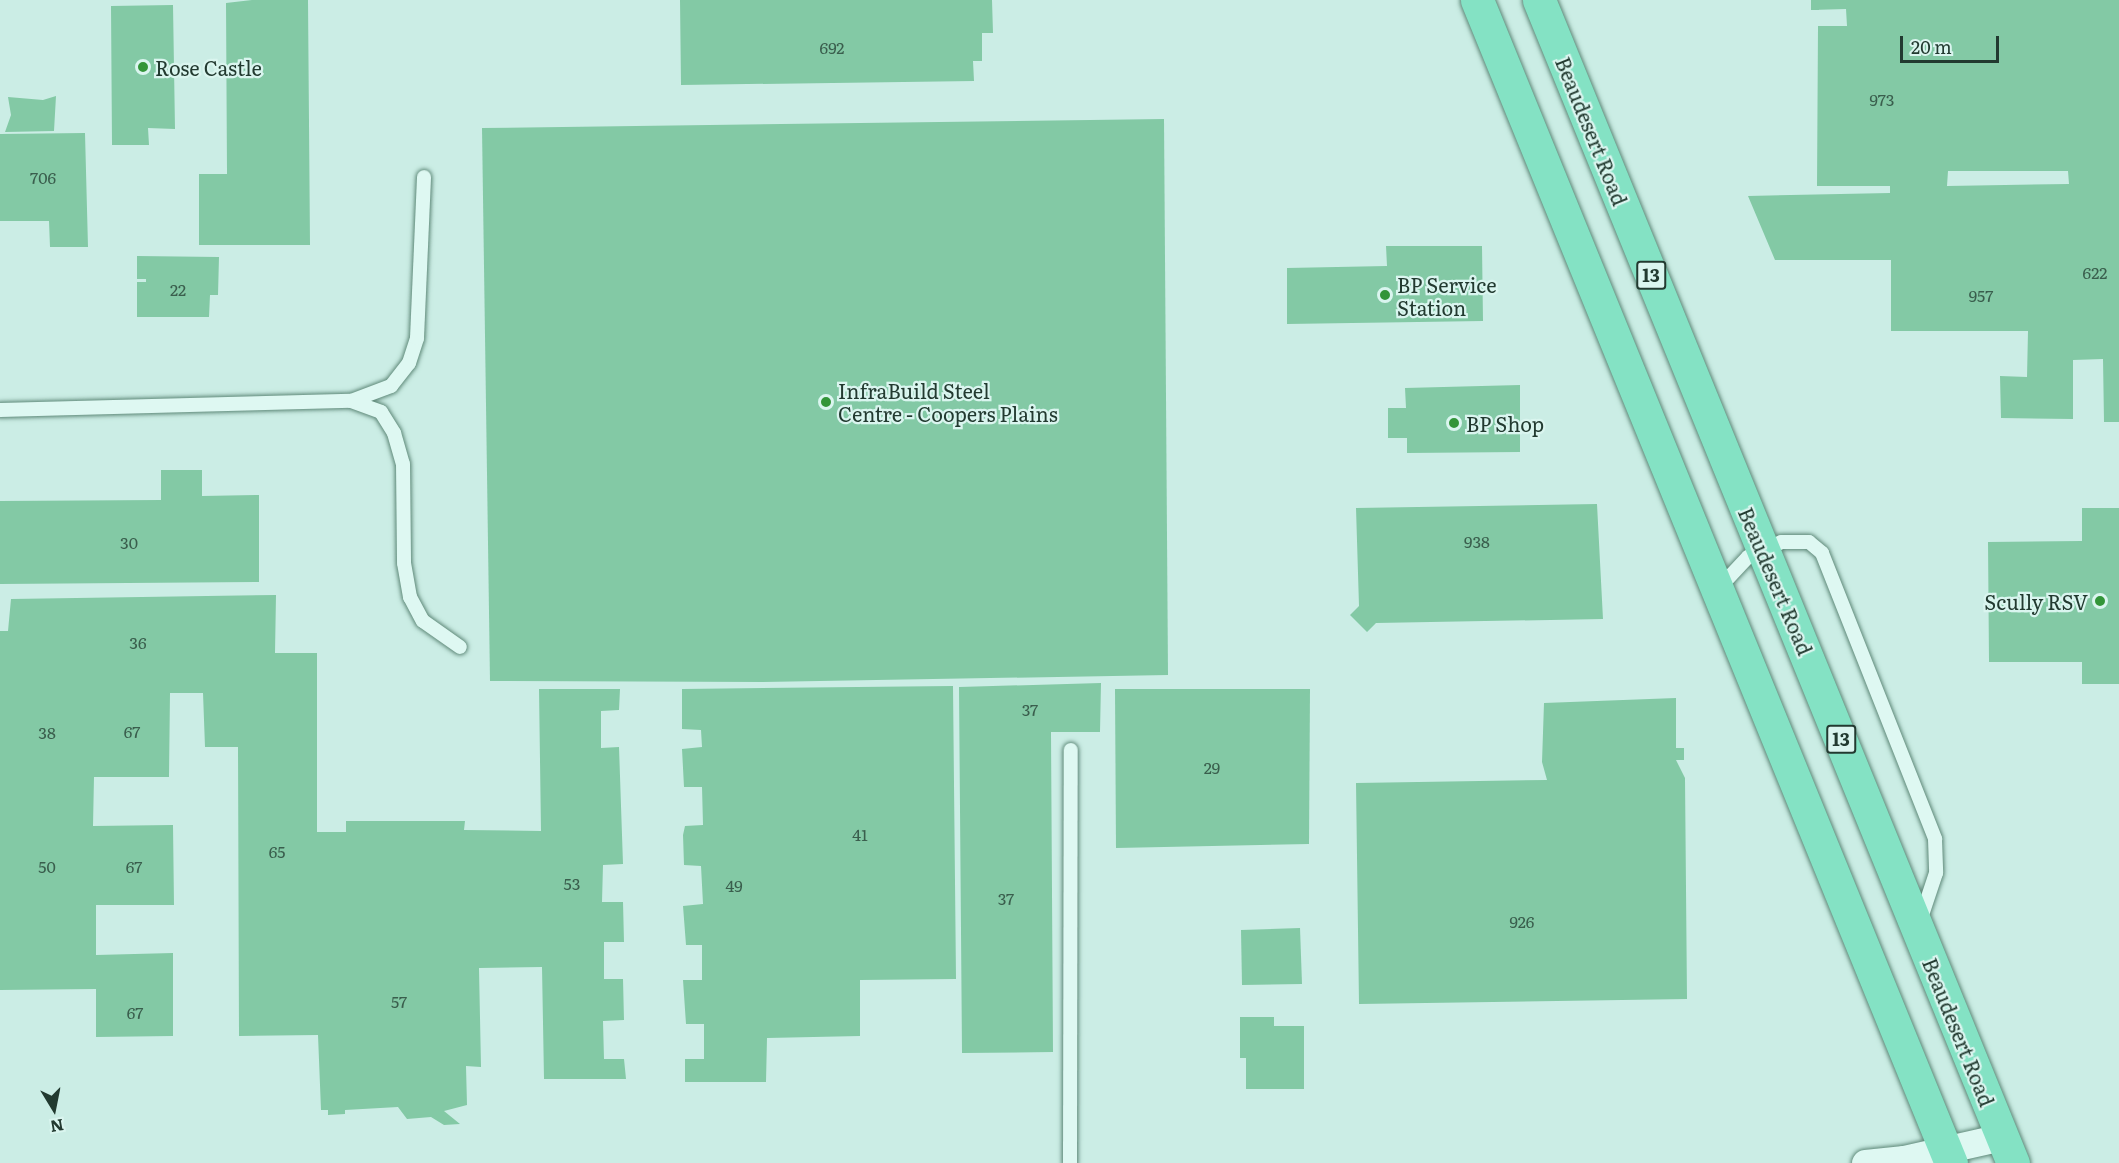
<!DOCTYPE html>
<style>
body{margin:0}
#map{position:relative;width:2119px;height:1163px;overflow:hidden;background:#cbede5;font-family:Literata,serif}
div>[style]{position:absolute}
.building>*{inset:0;background:#83c9a5}
.roads{filter:drop-shadow(0 0 2px #5f8979) drop-shadow(0 0 2px #5f8979)}
.service>*{height:14px;margin:-7px;padding:0 7px;transform-origin:7px;border-radius:7px;background:#def8f2}
.minor>*{height:27px;margin:-13.5px;padding:0 13.5px;transform-origin:13.5px;border-radius:13.5px;background:#def8f2}
.trunk>*{height:33px;margin:-16.5px;padding:0 16.5px;transform-origin:16.5px;border-radius:16.5px;background:#84e2c4}
.dots>*{width:16px;height:16px;translate:-50% -50%;box-sizing:border-box;border:3px solid #daf5ef;border-radius:50%}
span{translate:-50% -50%;white-space:nowrap;text-align:center;line-height:1.15;-webkit-text-stroke:4.5px #daf5ef;paint-order:stroke}
.number-label{font-size:16px;color:#3a5e4d}
.number-label span{-webkit-text-stroke-width:0}
.shield-label span{padding:2px 4px;background:#daf5ef;border:2px solid;border-radius:4px;-webkit-text-stroke-width:0}
.shield-label{font-size:18px;color:#223a30;font-weight:700}
.poi-label{font-size:20px;color:#223a30}
.left{translate:0 -50%;text-align:left}
.right{translate:-100% -50%;text-align:right}
.street-label{font-size:20px;color:#223a30}
.north{position:absolute;left:24px;top:1079px;width:60px;height:60px;-webkit-text-stroke:4px #daf5ef;paint-order:stroke;rotate:170deg;font-size:16px;font-weight:700;line-height:24px;text-align:center;color:#223a30}
.north::after{content:'';display:block;margin:auto;width:21px;height:27px;background:#223a30;clip-path:polygon(50% 0,100% 100%,50% 72%,0 100%)}
.scale{position:absolute;left:1900px;top:36px;width:99px;height:27px;box-sizing:border-box;border:3px solid #223a30;border-top:0;padding-left:8px;font-size:18px;line-height:21px;white-space:nowrap;color:#223a30;-webkit-text-stroke:4px #daf5ef;paint-order:stroke}
</style>
<div id="map">
<div class="building">
<div style="clip-path:polygon(252px 0,308px 0,310px 245px,199px 245px,199px 174px,227px 174px,226px 3px)"></div>
<div style="clip-path:polygon(680px 0,992px 0,993px 33px,982px 33px,982px 61px,973px 61px,974px 81px,681px 85px)"></div>
<div style="clip-path:polygon(evenodd,1811px 0,2119px 0,2119px 422px,2104px 422px,2103px 359px,2073px 360px,2073px 419px,2001px 418px,2000px 376px,2027px 377px,2028px 331px,1891px 331px,1891px 260px,1775px 260px,1748px 196px,1890px 193px,1890px 186px,1817px 186px,1818px 26px,1847px 26px,1846px 9px,1811px 10px,1811px 0,1948px 171px,2068px 171px,2069px 184px,1947px 186px,1948px 171px)"></div>
<div style="clip-path:polygon(173px 5px,175px 129px,148px 128px,149px 145px,112px 145px,111px 6px)"></div>
<div style="clip-path:polygon(56px 96px,54px 131px,5px 132px,11px 115px,8px 97px,43px 100px)"></div>
<div style="clip-path:polygon(1164px 119px,1168px 675px,763px 682px,490px 681px,482px 128px)"></div>
<div style="clip-path:polygon(85px 133px,88px 247px,50px 247px,49px 221px,0 221px,0 134px)"></div>
<div style="clip-path:polygon(1386px 246px,1482px 246px,1483px 321px,1287px 324px,1287px 268px,1387px 266px)"></div>
<div style="clip-path:polygon(137px 256px,219px 257px,218px 295px,210px 295px,209px 317px,137px 317px,137px 282px,146px 282px,146px 279px,137px 279px)"></div>
<div style="clip-path:polygon(1520px 385px,1520px 452px,1407px 453px,1407px 438px,1388px 438px,1388px 408px,1406px 408px,1405px 388px)"></div>
<div style="clip-path:polygon(161px 470px,202px 470px,202px 496px,259px 495px,259px 582px,0 584px,0 501px,161px 500px)"></div>
<div style="clip-path:polygon(1597px 504px,1603px 619px,1376px 623px,1367px 632px,1350px 615px,1359px 606px,1356px 508px)"></div>
<div style="clip-path:polygon(2082px 508px,2119px 508px,2119px 684px,2082px 684px,2082px 662px,1989px 662px,1988px 542px,2082px 541px)"></div>
<div style="clip-path:polygon(276px 595px,275px 653px,317px 653px,317px 832px,346px 832px,346px 821px,465px 821px,464px 830px,541px 831px,539px 689px,620px 689px,619px 710px,601px 711px,601px 748px,619px 747px,623px 864px,603px 865px,602px 902px,623px 902px,624px 942px,604px 942px,604px 979px,623px 979px,624px 1020px,603px 1021px,604px 1059px,624px 1059px,626px 1079px,544px 1079px,542px 967px,479px 968px,481px 1067px,466px 1066px,467px 1105px,444px 1111px,460px 1124px,444px 1125px,431px 1117px,407px 1119px,398px 1107px,345px 1110px,345px 1114px,328px 1115px,328px 1110px,321px 1110px,318px 1035px,239px 1036px,238px 747px,205px 747px,203px 693px,170px 693px,169px 777px,94px 777px,93px 826px,173px 825px,174px 905px,96px 905px,96px 955px,173px 953px,173px 1036px,96px 1037px,96px 989px,0 990px,0 631px,8px 631px,11px 599px)"></div>
<div style="clip-path:polygon(1101px 683px,1100px 732px,1051px 732px,1053px 1052px,962px 1053px,959px 687px)"></div>
<div style="clip-path:polygon(953px 686px,956px 979px,860px 980px,860px 1036px,767px 1038px,766px 1082px,685px 1082px,685px 1059px,704px 1059px,704px 1024px,686px 1024px,683px 980px,702px 980px,702px 945px,686px 945px,683px 906px,703px 904px,701px 866px,684px 865px,683px 835px,685px 826px,703px 825px,702px 787px,684px 787px,682px 749px,702px 747px,701px 730px,682px 729px,682px 689px)"></div>
<div style="clip-path:polygon(1115px 689px,1310px 689px,1309px 844px,1116px 848px)"></div>
<div style="clip-path:polygon(1676px 698px,1676px 748px,1684px 748px,1684px 760px,1676px 760px,1685px 778px,1687px 999px,1359px 1004px,1356px 783px,1547px 780px,1542px 762px,1544px 703px)"></div>
<div style="clip-path:polygon(1300px 928px,1302px 984px,1242px 985px,1241px 930px)"></div>
<div style="clip-path:polygon(1240px 1017px,1274px 1017px,1274px 1026px,1304px 1026px,1304px 1089px,1246px 1089px,1246px 1058px,1240px 1058px)"></div>
</div>
<div class="roads">
<div class="service">
<div style="left:351px;top:401px;width:32px;rotate:20deg"></div>
<div style="left:381px;top:412px;width:25px;rotate:58deg"></div>
<div style="left:394px;top:433px;width:32px;rotate:74deg"></div>
<div style="left:403px;top:464px;width:99px;rotate:89.4deg"></div>
<div style="left:404px;top:563px;width:35px;rotate:80deg"></div>
<div style="left:410px;top:597px;width:27px;rotate:62deg"></div>
<div style="left:423px;top:621px;width:45px;rotate:35.1deg"></div>
<div style="left:0;top:410px;width:351px;rotate:-1.5deg"></div>
<div style="left:351px;top:401px;width:43px;rotate:-20.6deg"></div>
<div style="left:391px;top:386px;width:29px;rotate:-52deg"></div>
<div style="left:409px;top:363px;width:26px;rotate:-72deg"></div>
<div style="left:417px;top:338px;width:161px;rotate:-87.5deg"></div>
<div style="left:1719px;top:588px;width:42px;rotate:-46.9deg"></div>
<div style="left:1748px;top:557px;width:36px;rotate:-24deg"></div>
<div style="left:1781px;top:542px;width:28px"></div>
<div style="left:1809px;top:542px;width:17px;rotate:40deg"></div>
<div style="left:1822px;top:553px;width:308px;rotate:68.4deg"></div>
<div style="left:1935px;top:839px;width:34px;rotate:88deg"></div>
<div style="left:1936px;top:873px;width:51px;rotate:108.4deg"></div>
<div style="left:1070px;top:1163px;width:413px;rotate:-89.9deg"></div>
</div>
<div class="minor">
<div style="left:1865px;top:1163px;width:39px;rotate:-6deg"></div>
<div style="left:1904px;top:1159px;width:100px;rotate:-12.7deg"></div>
</div>
<div class="trunk">
<div style="left:1477px;top:0;width:1256px;rotate:67.83deg"></div>
<div style="left:1539px;top:0;width:1256px;rotate:67.83deg"></div>
</div>
</div>
<div class="dots">
<div style="left:143px;top:67px;background:#339539"></div>
<div style="left:1385px;top:295px;background:#339539"></div>
<div style="left:826px;top:402px;background:#339539"></div>
<div style="left:1454px;top:423px;background:#339539"></div>
<div style="left:2100px;top:601px;background:#339539"></div>
</div>
<div class="number-label">
<span style="left:832px;top:47px">692</span>
<span style="left:1882px;top:99px">973</span>
<span style="left:43px;top:177px">706</span>
<span style="left:2095px;top:272px">622</span>
<span style="left:178px;top:289px">22</span>
<span style="left:1981px;top:295px">957</span>
<span style="left:1477px;top:541px">938</span>
<span style="left:129px;top:542px">30</span>
<span style="left:138px;top:642px">36</span>
<span style="left:1030px;top:709px">37</span>
<span style="left:132px;top:731px">67</span>
<span style="left:47px;top:732px">38</span>
<span style="left:1212px;top:767px">29</span>
<span style="left:860px;top:834px">41</span>
<span style="left:277px;top:851px">65</span>
<span style="left:47px;top:866px">50</span>
<span style="left:134px;top:866px">67</span>
<span style="left:572px;top:883px">53</span>
<span style="left:734px;top:885px">49</span>
<span style="left:1006px;top:898px">37</span>
<span style="left:1522px;top:921px">926</span>
<span style="left:399px;top:1001px">57</span>
<span style="left:135px;top:1012px">67</span>
</div>
<div class="shield-label">
<span style="left:1651px;top:275px">13</span>
<span style="left:1841px;top:739px">13</span>
</div>
<div class="poi-label">
<span class="left" style="left:155px;top:67px">Rose Castle</span>
<span class="left" style="left:1397px;top:296px">BP Service<br>Station</span>
<span class="left" style="left:838px;top:402px">InfraBuild Steel<br>Centre - Coopers Plains</span>
<span class="left" style="left:1466px;top:423px">BP Shop</span>
<span class="right" style="left:2088px;top:601px">Scully RSV</span>
</div>
<div class="street-label">
<span style="left:1592px;top:131px;rotate:68deg">Beaudesert Road</span>
<span style="left:1776px;top:581px;rotate:67deg">Beaudesert Road</span>
<span style="left:1959px;top:1032px;rotate:68deg">Beaudesert Road</span>
</div>
<div class="north">N</div>
<div class="scale">20 m</div>
</div>
